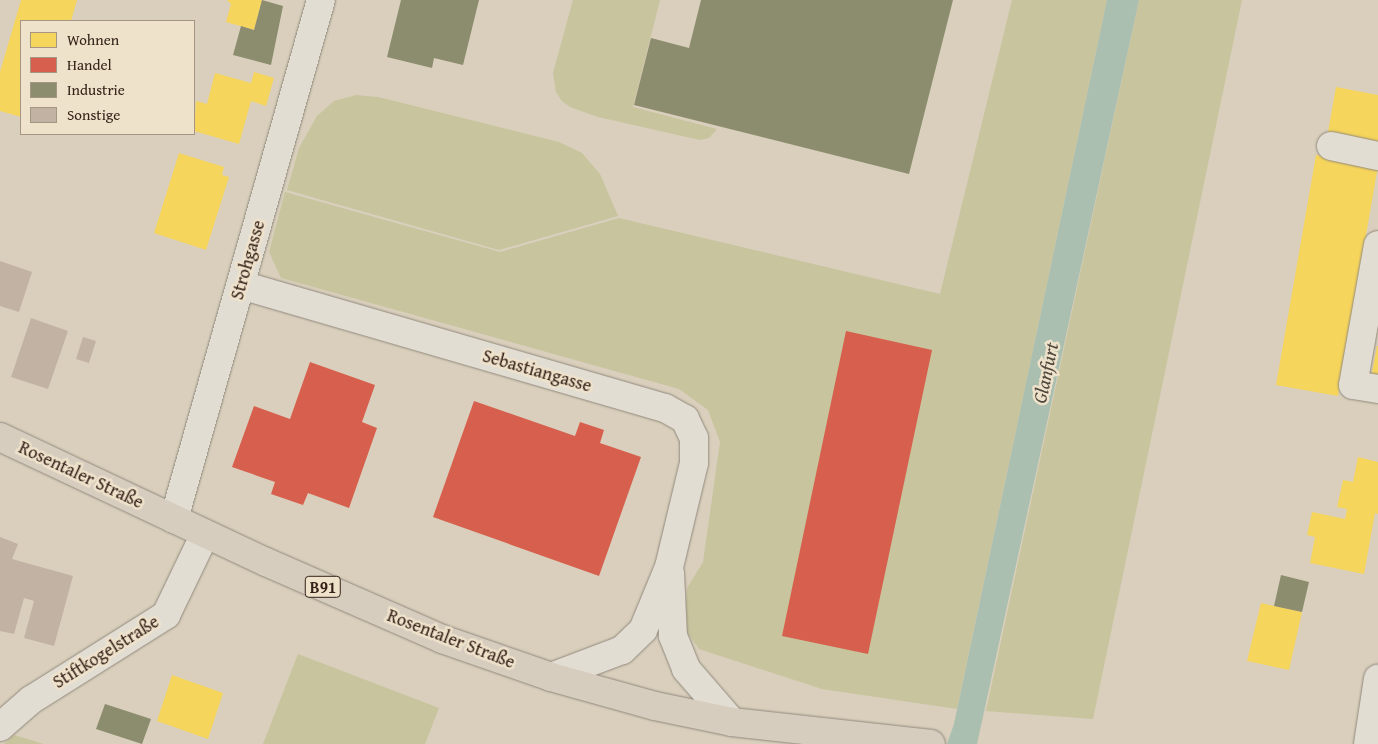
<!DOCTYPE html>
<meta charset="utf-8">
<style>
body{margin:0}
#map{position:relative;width:1378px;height:744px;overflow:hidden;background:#d9cfbc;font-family:"Gentium Book Plus",serif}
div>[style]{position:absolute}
.green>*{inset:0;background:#c8c49e}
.water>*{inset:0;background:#aabfaf}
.homes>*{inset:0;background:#f6d55c}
.shops>*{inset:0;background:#d6604d}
.industry>*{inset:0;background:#8c8c6e}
.building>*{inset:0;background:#c2b2a3}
.roads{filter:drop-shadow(0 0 1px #91897d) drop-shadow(0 0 1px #91897d)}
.minor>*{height:28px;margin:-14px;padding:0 14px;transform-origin:14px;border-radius:14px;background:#e2ddd3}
.major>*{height:28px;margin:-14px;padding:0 14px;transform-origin:14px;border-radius:14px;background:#d6cdbf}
span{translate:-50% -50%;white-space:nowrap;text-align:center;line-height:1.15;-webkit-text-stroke:5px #efe2cb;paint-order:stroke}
.shield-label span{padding:1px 4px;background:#efe2cb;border:1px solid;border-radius:4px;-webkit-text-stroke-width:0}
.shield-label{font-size:16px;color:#352118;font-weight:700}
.street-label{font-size:18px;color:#352118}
.water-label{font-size:19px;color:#4d473c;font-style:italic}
.legend{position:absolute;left:20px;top:20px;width:175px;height:115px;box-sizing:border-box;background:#efe2cb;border:1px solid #a59583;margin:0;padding:6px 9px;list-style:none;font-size:15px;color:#352118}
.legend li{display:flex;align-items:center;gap:10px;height:25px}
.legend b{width:25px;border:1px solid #a59583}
</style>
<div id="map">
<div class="green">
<div style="clip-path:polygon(573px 0,660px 0,633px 107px,717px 129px,709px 138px,700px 140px,598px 117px,570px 107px,562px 101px,556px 92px,553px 73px)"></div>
<div style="clip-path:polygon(1012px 0,1107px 0,957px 709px,822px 689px,699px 649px,684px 628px,687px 588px,703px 562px,720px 442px,708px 410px,679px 389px,281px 278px,269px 252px,285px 192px,500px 252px,619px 218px,940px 294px)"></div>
<div style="clip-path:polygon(1139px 0,1242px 0,1093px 719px,986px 711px)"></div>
<div style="clip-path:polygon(356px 95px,378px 97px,559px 142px,582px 153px,600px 174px,618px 216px,499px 250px,287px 190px,299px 148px,317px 116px,334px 101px)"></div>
<div style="clip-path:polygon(298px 654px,439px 708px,425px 744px,263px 744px)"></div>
<div style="clip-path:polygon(14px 735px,44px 744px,4px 744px)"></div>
</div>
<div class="water">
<div style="clip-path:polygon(1107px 0,1139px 0,977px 744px,947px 744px,954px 724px)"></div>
</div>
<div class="homes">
<div style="clip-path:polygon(21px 0,77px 0,71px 21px,21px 21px,21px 117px,0 111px,0 72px)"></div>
<div style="clip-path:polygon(227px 0,262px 0,254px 30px,226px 22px,231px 4px)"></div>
<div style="clip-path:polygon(254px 72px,274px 78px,266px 106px,251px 101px,239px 144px,194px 131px,196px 101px,207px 104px,215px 73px,251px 83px)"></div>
<div style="clip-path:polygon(1336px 87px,1378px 95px,1378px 142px,1328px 132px)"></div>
<div style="clip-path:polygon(179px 153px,224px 167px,222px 175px,229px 177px,206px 250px,154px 233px)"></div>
<div style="clip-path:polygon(1316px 155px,1378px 166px,1338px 396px,1276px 385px)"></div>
<div style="clip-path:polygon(1377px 346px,1378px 346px,1378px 379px,1371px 378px)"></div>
<div style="clip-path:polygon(1358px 457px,1378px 462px,1378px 514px,1375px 513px,1364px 574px,1310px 563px,1315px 537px,1307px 535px,1312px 512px,1345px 519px,1347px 509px,1337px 507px,1343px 480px,1353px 482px)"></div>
<div style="clip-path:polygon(1261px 603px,1302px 612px,1289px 670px,1247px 661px)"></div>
<div style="clip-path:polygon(172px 675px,223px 693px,208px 739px,157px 721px)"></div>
</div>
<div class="shops">
<div style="clip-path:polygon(846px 331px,932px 350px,868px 654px,782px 636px)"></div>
<div style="clip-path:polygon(310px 362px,375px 385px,362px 422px,377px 428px,349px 508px,308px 493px,303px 505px,271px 494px,275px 482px,232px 467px,254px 406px,290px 419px)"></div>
<div style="clip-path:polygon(474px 401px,575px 436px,580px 422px,604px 430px,600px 443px,641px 457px,599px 576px,433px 517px)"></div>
</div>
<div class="industry">
<div style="clip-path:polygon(262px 0,283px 6px,271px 65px,233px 55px,241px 26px,254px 30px)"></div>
<div style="clip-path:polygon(401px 0,479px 0,463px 65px,434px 58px,432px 68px,387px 57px)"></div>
<div style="clip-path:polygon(701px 0,953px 0,909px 174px,634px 105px,651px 38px,689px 48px)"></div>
<div style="clip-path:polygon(1281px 575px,1309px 582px,1302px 612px,1274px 606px)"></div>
<div style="clip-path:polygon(105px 704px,151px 719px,142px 744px,96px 729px)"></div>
</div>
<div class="building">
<div style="clip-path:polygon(0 261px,32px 272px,19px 312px,0 306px)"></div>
<div style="clip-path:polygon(31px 318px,68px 331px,48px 389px,11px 377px)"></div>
<div style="clip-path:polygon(83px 337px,96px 341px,89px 363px,76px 359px)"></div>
<div style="clip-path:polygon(0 537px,18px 544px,12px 559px,73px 576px,54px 646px,24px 638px,34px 601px,24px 598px,14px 634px,0 631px)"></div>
</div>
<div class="roads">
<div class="minor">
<div style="left:1331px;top:146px;width:48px;rotate:12deg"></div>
<div style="left:1378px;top:245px;width:142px;rotate:100.1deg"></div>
<div style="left:1353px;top:385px;width:25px;rotate:9deg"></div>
<div style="left:241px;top:285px;width:441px;rotate:16.2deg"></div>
<div style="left:665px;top:408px;width:23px;rotate:29deg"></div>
<div style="left:685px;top:419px;width:21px;rotate:65deg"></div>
<div style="left:694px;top:438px;width:25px;rotate:90deg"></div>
<div style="left:694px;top:463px;width:107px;rotate:103.5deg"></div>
<div style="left:669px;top:567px;width:68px;rotate:112.4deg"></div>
<div style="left:643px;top:630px;width:29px;rotate:136deg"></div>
<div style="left:622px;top:650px;width:76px;rotate:159.2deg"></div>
<div style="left:174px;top:519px;width:539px;rotate:-74.19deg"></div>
<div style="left:670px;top:573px;width:63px;rotate:87.3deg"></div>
<div style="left:673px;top:636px;width:35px;rotate:68deg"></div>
<div style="left:686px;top:669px;width:70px;rotate:49deg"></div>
<div style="left:0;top:727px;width:41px;rotate:-41.1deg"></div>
<div style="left:31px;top:700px;width:160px;rotate:-32.2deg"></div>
<div style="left:166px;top:615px;width:90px;rotate:-64.3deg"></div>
<div style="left:1368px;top:744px;width:66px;rotate:-81.3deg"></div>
</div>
<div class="major">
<div style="left:0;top:437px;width:294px;rotate:25.2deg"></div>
<div style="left:266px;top:562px;width:192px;rotate:23.6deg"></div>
<div style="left:442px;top:639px;width:115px;rotate:19.2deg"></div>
<div style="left:551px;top:677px;width:108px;rotate:15.6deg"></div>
<div style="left:655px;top:706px;width:79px;rotate:11.7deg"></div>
<div style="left:732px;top:722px;width:200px;rotate:6.3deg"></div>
</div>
</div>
<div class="shield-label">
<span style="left:323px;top:587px">B91</span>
</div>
<div class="street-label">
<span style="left:248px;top:260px;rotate:-74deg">Strohgasse</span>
<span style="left:537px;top:371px;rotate:16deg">Sebastiangasse</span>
<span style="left:81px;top:475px;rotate:25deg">Rosentaler Straße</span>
<span style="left:451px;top:639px;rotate:21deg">Rosentaler Straße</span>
<span style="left:106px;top:652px;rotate:-32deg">Stiftkogelstraße</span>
</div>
<div class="water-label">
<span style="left:1046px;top:373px;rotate:-78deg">Glanfurt</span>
</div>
<ul class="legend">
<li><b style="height:14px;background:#f6d55c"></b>Wohnen</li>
<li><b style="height:14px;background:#d6604d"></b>Handel</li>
<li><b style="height:14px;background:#8c8c6e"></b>Industrie</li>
<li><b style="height:14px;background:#c2b2a3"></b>Sonstige</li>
</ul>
</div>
